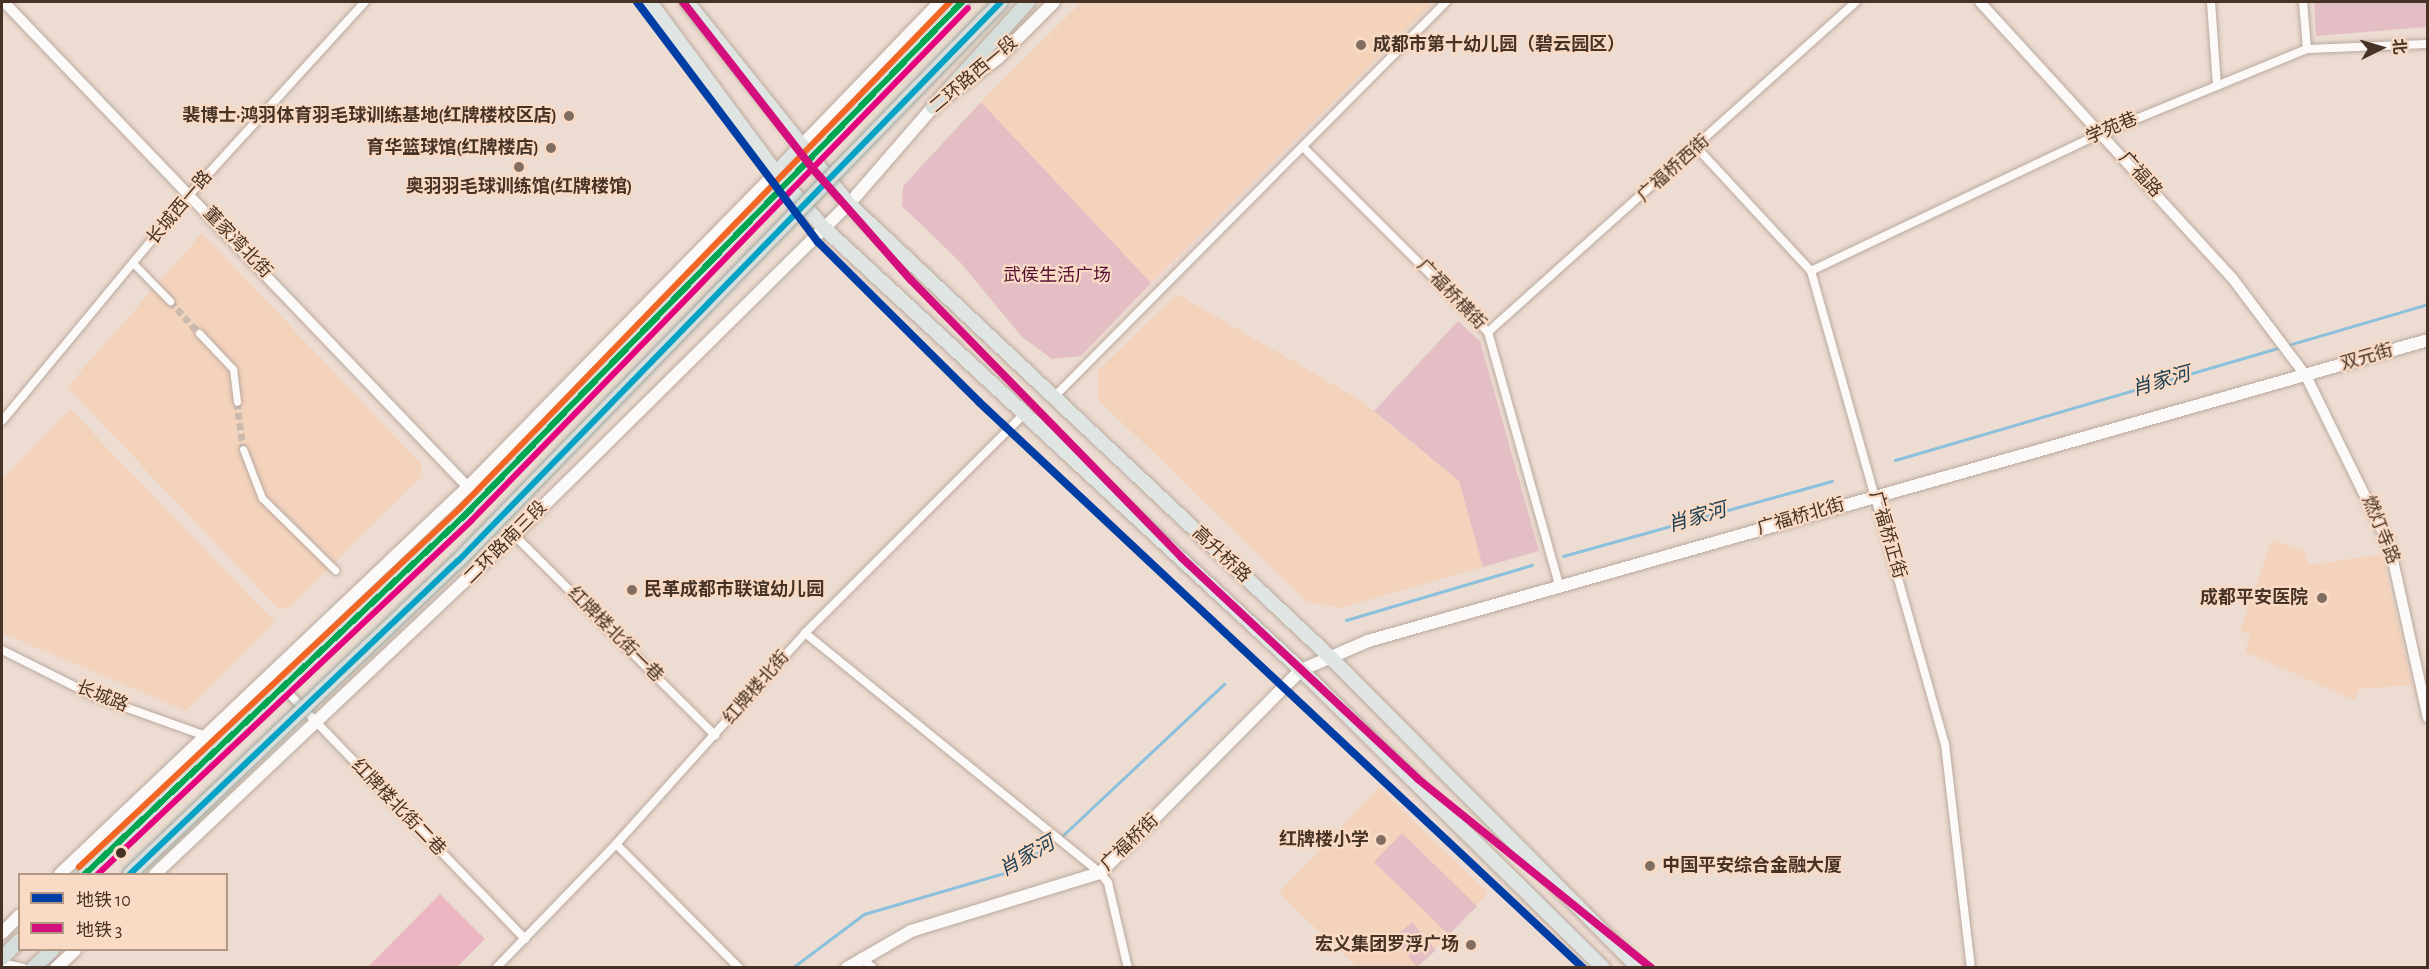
<!DOCTYPE html>
<meta charset="utf-8">
<style>
body{margin:0}
#map{position:relative;width:2429px;height:969px;overflow:hidden;background:#eddcd1;font-family:"Alegreya Sans","Noto Sans SC",sans-serif}
div>[style]{position:absolute}
.built>*{inset:0;background:#f4d3bd}
.green>*{inset:0;background:#e3bec4}
.forest>*{inset:0;background:#eab6c2}
.stream>*{height:3px;margin:-1.5px;padding:0 1.5px;transform-origin:1.5px;border-radius:1.5px;background:#8bc0dd}
.pedestrian-tunnel>*{height:7px;margin-top:-3.5px;transform-origin:0;background:repeating-linear-gradient(90deg,#ccbaaf 0 7px,transparent 0 10.5px)}
.roads{filter:drop-shadow(0 0 2px #baa99e) drop-shadow(0 0 2px #baa99e)}
.pedestrian>*{height:7px;margin:-3.5px;padding:0 3.5px;transform-origin:3.5px;border-radius:3.5px;background:#fcfaf8}
.minor>*{height:8px;margin:-4px;padding:0 4px;transform-origin:4px;border-radius:4px;background:#fcfaf8}
.tertiary>*{height:10px;margin:-5px;padding:0 5px;transform-origin:5px;border-radius:5px;background:#fcfaf8}
.secondary>*{height:12px;margin:-6px;padding:0 6px;transform-origin:6px;border-radius:6px;background:#fcfaf8}
.primary>*{height:14px;margin:-7px;padding:0 7px;transform-origin:7px;border-radius:7px;background:#dfe5e2}
.trunk>*{height:14px;margin:-7px;padding:0 7px;transform-origin:7px;border-radius:7px;background:#d6dedb}
.bridges{filter:drop-shadow(0 0 2px #9fa69d) drop-shadow(0 0 2px #9fa69d)}
.trunk-bridge>*{height:14px;margin:-7px;padding:0 7px;transform-origin:7px;border-radius:7px;background:#d6dedb}
.bus-1>*{height:6px;margin:-3px;padding:0 3px;transform-origin:3px;border-radius:3px;background:#00a651}
.bus-2>*{height:6px;margin:-3px;padding:0 3px;transform-origin:3px;border-radius:3px;background:#e5007d}
.bus-3>*{height:6px;margin:-3px;padding:0 3px;transform-origin:3px;border-radius:3px;background:#f26522}
.bus-4>*{height:6px;margin:-3px;padding:0 3px;transform-origin:3px;border-radius:3px;background:#04a3c6}
.metro-1>*{height:8px;margin:-4px;padding:0 4px;transform-origin:4px;border-radius:4px;background:#003da5}
.metro-2>*{height:8px;margin:-4px;padding:0 4px;transform-origin:4px;border-radius:4px;background:#d40f7d}
.dots>*{width:16px;height:16px;translate:-50% -50%;box-sizing:border-box;border:3px solid #f9dac5;border-radius:50%}
span{translate:-50% -50%;white-space:nowrap;text-align:center;line-height:1.15;-webkit-text-stroke:4.5px #f9dac5;paint-order:stroke}
.poi-label{font-size:18px;color:#473325;font-weight:700}
.left{translate:0 -50%;text-align:left}
.right{translate:-100% -50%;text-align:right}
.street-label{font-size:18px;color:#473325}
.park-label{font-size:18px;color:#560f32}
.water-label{font-size:20px;color:#1d4155;font-style:italic}
.frame{position:absolute;inset:0;border:3px solid #473325;pointer-events:none}
.legend{position:absolute;left:18px;top:873px;width:210px;height:78px;box-sizing:border-box;background:#f9dac5;border:2px solid #b29785;margin:0;padding:8px 10px;list-style:none;font-size:18px;color:#473325}
.legend li{display:flex;align-items:center;gap:12px;height:30px}
.legend b{width:30px;border:2px solid #b29785}
.north{position:absolute;left:2351px;top:18px;width:60px;height:60px;-webkit-text-stroke:4px #f9dac5;paint-order:stroke;rotate:85deg;font-size:16px;font-weight:700;line-height:24px;text-align:center;color:#473325}
.north::after{content:'';display:block;margin:auto;width:21px;height:27px;background:#473325;clip-path:polygon(50% 0,100% 100%,50% 72%,0 100%)}
</style>
<div id="map">
<div class="built">
<div style="clip-path:polygon(1082px 2px,1428px 2px,1431px 5px,1151px 283px,981px 102px)"></div>
<div style="clip-path:polygon(202px 233px,421px 464px,422px 476px,289px 608px,278px 609px,67px 387px)"></div>
<div style="clip-path:polygon(1177px 294px,1360px 400px,1459px 481px,1483px 567px,1340px 608px,1307px 602px,1098px 399px,1098px 370px)"></div>
<div style="clip-path:polygon(70px 409px,275px 622px,186px 711px,2px 633px,2px 479px)"></div>
<div style="clip-path:polygon(2272px 539px,2304px 551px,2310px 565px,2382px 554px,2412px 685px,2359px 689px,2354px 700px,2245px 652px,2250px 635px,2240px 631px)"></div>
<div style="clip-path:polygon(1379px 787px,1488px 893px,1417px 968px,1357px 967px,1279px 893px)"></div>
</div>
<div class="green">
<div style="clip-path:polygon(2314px 2px,2427px 2px,2427px 27px,2316px 36px)"></div>
<div style="clip-path:polygon(981px 102px,1151px 283px,1081px 356px,1052px 359px,1022px 337px,960px 262px,902px 206px,903px 186px)"></div>
<div style="clip-path:polygon(1458px 321px,1480px 341px,1539px 551px,1483px 567px,1459px 481px,1374px 411px)"></div>
<div style="clip-path:polygon(1402px 833px,1477px 906px,1449px 935px,1374px 862px)"></div>
<div style="clip-path:polygon(1412px 922px,1436px 950px,1417px 967px,1393px 938px)"></div>
</div>
<div class="forest">
<div style="clip-path:polygon(440px 894px,485px 939px,457px 967px,368px 967px)"></div>
</div>
<div class="stream">
<div style="left:1895px;top:460px;width:555px;rotate:-16.31deg"></div>
<div style="left:1563px;top:556px;width:279px;rotate:-15.6deg"></div>
<div style="left:1346px;top:620px;width:194px;rotate:-16.5deg"></div>
<div style="left:792px;top:968px;width:90px;rotate:-36.9deg"></div>
<div style="left:864px;top:914px;width:150px;rotate:-16.3deg"></div>
<div style="left:1008px;top:872px;width:64px;rotate:-33.4deg"></div>
<div style="left:1061px;top:837px;width:224px;rotate:-43.2deg"></div>
</div>
<div class="pedestrian-tunnel">
<div style="left:170px;top:301px;width:43px;rotate:47.8deg"></div>
<div style="left:237px;top:402px;width:47px;rotate:82.7deg"></div>
</div>
<div class="roads">
<div class="pedestrian">
<div style="left:134px;top:264px;width:52px;rotate:45.8deg"></div>
<div style="left:199px;top:333px;width:50px;rotate:46.6deg"></div>
<div style="left:233px;top:369px;width:33px;rotate:83deg"></div>
<div style="left:243px;top:449px;width:53px;rotate:68.8deg"></div>
<div style="left:262px;top:498px;width:103px;rotate:44.6deg"></div>
</div>
<div class="minor">
<div style="left:2211px;top:2px;width:84px;rotate:85.9deg"></div>
<div style="left:2303px;top:2px;width:47px;rotate:85.1deg"></div>
<div style="left:1305px;top:149px;width:259px;rotate:45deg"></div>
<div style="left:1488px;top:332px;width:263px;rotate:74.3deg"></div>
<div style="left:1698px;top:149px;width:166px;rotate:47.2deg"></div>
<div style="left:1811px;top:271px;width:492px;rotate:74.2deg"></div>
<div style="left:1945px;top:744px;width:226px;rotate:83.4deg"></div>
<div style="left:1811px;top:271px;width:322px;rotate:-25.4deg"></div>
<div style="left:2102px;top:133px;width:222px;rotate:-22.3deg"></div>
<div style="left:2307px;top:49px;width:121px;rotate:-2.4deg"></div>
<div style="left:1488px;top:332px;width:494px;rotate:-41.9deg"></div>
<div style="left:1053px;top:398px;width:558px;rotate:-45.22deg"></div>
<div style="left:2px;top:421px;width:295px;rotate:-50.4deg"></div>
<div style="left:190px;top:194px;width:260px;rotate:-47.7deg"></div>
<div style="left:514px;top:535px;width:284px;rotate:44.9deg"></div>
<div style="left:805px;top:633px;width:380px;rotate:39.1deg"></div>
<div style="left:1100px;top:873px;width:13px;rotate:51deg"></div>
<div style="left:1108px;top:883px;width:87px;rotate:76.8deg"></div>
<div style="left:2px;top:650px;width:103px;rotate:26.6deg"></div>
<div style="left:94px;top:696px;width:119px;rotate:19.7deg"></div>
<div style="left:272px;top:676px;width:365px;rotate:46.1deg"></div>
<div style="left:616px;top:844px;width:175px;rotate:45.2deg"></div>
<div style="left:861px;top:957px;width:16px;rotate:43deg"></div>
<div style="left:2px;top:963px;width:22px;rotate:13deg"></div>
<div style="left:496px;top:968px;width:173px;rotate:-45.9deg"></div>
<div style="left:616px;top:844px;width:283px;rotate:-48.1deg"></div>
<div style="left:805px;top:633px;width:308px;rotate:-45deg"></div>
</div>
<div class="tertiary">
<div style="left:4px;top:2px;width:671px;rotate:46.27deg"></div>
<div style="left:1980px;top:2px;width:375px;rotate:47.6deg"></div>
<div style="left:2233px;top:279px;width:121px;rotate:53deg"></div>
<div style="left:2306px;top:376px;width:191px;rotate:63.8deg"></div>
<div style="left:2390px;top:547px;width:175px;rotate:77.5deg"></div>
</div>
<div class="secondary">
<div style="left:802px;top:145px;width:199px;rotate:-46deg"></div>
<div style="left:60px;top:874px;width:562px;rotate:-43.49deg"></div>
<div style="left:468px;top:487px;width:440px;rotate:-45.6deg"></div>
<div style="left:155px;top:874px;width:494px;rotate:-43.4deg"></div>
<div style="left:514px;top:535px;width:471px;rotate:-44.7deg"></div>
<div style="left:849px;top:204px;width:128px;rotate:-49.1deg"></div>
<div style="left:933px;top:107px;width:81px;rotate:-37deg"></div>
<div style="left:998px;top:58px;width:79px;rotate:-45deg"></div>
<div style="left:2px;top:933px;width:25px;rotate:-45deg"></div>
<div style="left:56px;top:968px;width:26px;rotate:-43deg"></div>
<div style="left:847px;top:968px;width:74px;rotate:-30deg"></div>
<div style="left:911px;top:931px;width:198px;rotate:-17.1deg"></div>
<div style="left:1100px;top:873px;width:286px;rotate:-45.3deg"></div>
<div style="left:1301px;top:670px;width:73px;rotate:-23.4deg"></div>
<div style="left:1368px;top:641px;width:1102px;rotate:-15.85deg"></div>
</div>
<div class="primary">
<div style="left:650px;top:2px;width:212px;rotate:53.6deg"></div>
<div style="left:776px;top:173px;width:73px;rotate:48.9deg"></div>
<div style="left:824px;top:228px;width:650px;rotate:42.82deg"></div>
<div style="left:1301px;top:670px;width:424px;rotate:44.6deg"></div>
<div style="left:687px;top:2px;width:259px;rotate:51.3deg"></div>
<div style="left:849px;top:204px;width:661px;rotate:43.28deg"></div>
<div style="left:1330px;top:657px;width:438px;rotate:45.2deg"></div>
<div style="left:776px;top:173px;width:38px;rotate:-47deg"></div>
</div>
<div class="trunk">
<div style="left:933px;top:107px;width:142px;rotate:-47.9deg"></div>
<div style="left:2px;top:958px;width:25px;rotate:-45deg"></div>
<div style="left:33px;top:968px;width:26px;rotate:-43deg"></div>
</div>
</div>
<div class="bridges">
<div class="trunk-bridge">
<div style="left:85px;top:874px;width:523px;rotate:-43.37deg"></div>
<div style="left:465px;top:515px;width:714px;rotate:-45.91deg"></div>
<div style="left:130px;top:874px;width:453px;rotate:-43.7deg"></div>
<div style="left:458px;top:561px;width:779px;rotate:-45.83deg"></div>
</div>
</div>
<div class="bus-1">
<div style="left:85px;top:874px;width:523px;rotate:-43.37deg"></div>
<div style="left:465px;top:515px;width:714px;rotate:-45.91deg"></div>
</div>
<div class="bus-2">
<div style="left:98px;top:874px;width:514px;rotate:-43.42deg"></div>
<div style="left:471px;top:521px;width:714px;rotate:-45.91deg"></div>
</div>
<div class="bus-3">
<div style="left:79px;top:867px;width:522px;rotate:-43.29deg"></div>
<div style="left:459px;top:509px;width:706px;rotate:-45.92deg"></div>
</div>
<div class="bus-4">
<div style="left:130px;top:874px;width:453px;rotate:-43.7deg"></div>
<div style="left:458px;top:561px;width:779px;rotate:-45.83deg"></div>
</div>
<div class="metro-1">
<div style="left:637px;top:2px;width:301px;rotate:53deg"></div>
<div style="left:818px;top:242px;width:227px;rotate:44.8deg"></div>
<div style="left:979px;top:402px;width:828px;rotate:43.14deg"></div>
</div>
<div class="metro-2">
<div style="left:683px;top:2px;width:212px;rotate:52.1deg"></div>
<div style="left:813px;top:169px;width:148px;rotate:48.6deg"></div>
<div style="left:911px;top:280px;width:387px;rotate:45.7deg"></div>
<div style="left:1181px;top:557px;width:325px;rotate:43.1deg"></div>
<div style="left:1418px;top:779px;width:300px;rotate:39deg"></div>
</div>
<div class="dots">
<div style="left:1361px;top:45px;background:#816e61"></div>
<div style="left:569px;top:116px;background:#816e61"></div>
<div style="left:551px;top:148px;background:#816e61"></div>
<div style="left:519px;top:167px;background:#816e61"></div>
<div style="left:632px;top:590px;background:#816e61"></div>
<div style="left:2322px;top:598px;background:#816e61"></div>
<div style="left:1381px;top:840px;background:#816e61"></div>
<div style="left:121px;top:853px;background:#473325"></div>
<div style="left:1650px;top:866px;background:#816e61"></div>
<div style="left:1471px;top:945px;background:#816e61"></div>
</div>
<div class="poi-label">
<span class="left" style="left:1373px;top:45px">成都市第十幼儿园（碧云园区）</span>
<span class="right" style="left:557px;top:116px">裴博士·鸿羽体育羽毛球训练基地(红牌楼校区店)</span>
<span class="right" style="left:539px;top:148px">育华篮球馆(红牌楼店)</span>
<span style="left:519px;top:187px">奥羽羽毛球训练馆(红牌楼馆)</span>
<span class="left" style="left:644px;top:590px">民革成都市联谊幼儿园</span>
<span class="right" style="left:2308px;top:598px">成都平安医院</span>
<span class="right" style="left:1369px;top:840px">红牌楼小学</span>
<span class="left" style="left:1662px;top:866px">中国平安综合金融大厦</span>
<span class="right" style="left:1459px;top:945px">宏义集团罗浮广场</span>
</div>
<div class="street-label">
<span style="left:974px;top:75px;rotate:-40deg">二环路西一段</span>
<span style="left:2112px;top:129px;rotate:-23deg">学苑巷</span>
<span style="left:1674px;top:169px;rotate:-42deg">广福桥西街</span>
<span style="left:2140px;top:175px;rotate:48deg">广福路</span>
<span style="left:180px;top:208px;rotate:-50deg">长城西一路</span>
<span style="left:237px;top:243px;rotate:46deg">董家湾北街</span>
<span style="left:1451px;top:295px;rotate:46deg">广福桥横街</span>
<span style="left:2367px;top:358px;rotate:-16deg">双元街</span>
<span style="left:1801px;top:517px;rotate:-16deg">广福桥北街</span>
<span style="left:2380px;top:530px;rotate:68deg">燃灯寺路</span>
<span style="left:1887px;top:535px;rotate:74deg">广福桥正街</span>
<span style="left:506px;top:543px;rotate:-45deg">二环路南三段</span>
<span style="left:1221px;top:555px;rotate:43deg">高升桥路</span>
<span style="left:615px;top:635px;rotate:45deg">红牌楼北街一巷</span>
<span style="left:757px;top:688px;rotate:-49deg">红牌楼北街</span>
<span style="left:102px;top:697px;rotate:22deg">长城路</span>
<span style="left:398px;top:808px;rotate:46deg">红牌楼北街二巷</span>
<span style="left:1130px;top:843px;rotate:-44deg">广福桥街</span>
</div>
<div class="park-label">
<span style="left:1057px;top:276px">武侯生活广场</span>
</div>
<div class="water-label">
<span style="left:2161px;top:382px;rotate:-16deg">肖家河</span>
<span style="left:1697px;top:518px;rotate:-16deg">肖家河</span>
<span style="left:1027px;top:857px;rotate:-30deg">肖家河</span>
</div>
<div class="frame"></div>
<ul class="legend">
<li><b style="height:8px;background:#003da5"></b>地铁 10</li>
<li><b style="height:8px;background:#d40f7d"></b>地铁 3</li>
</ul>
<div class="north">北</div>
</div>
